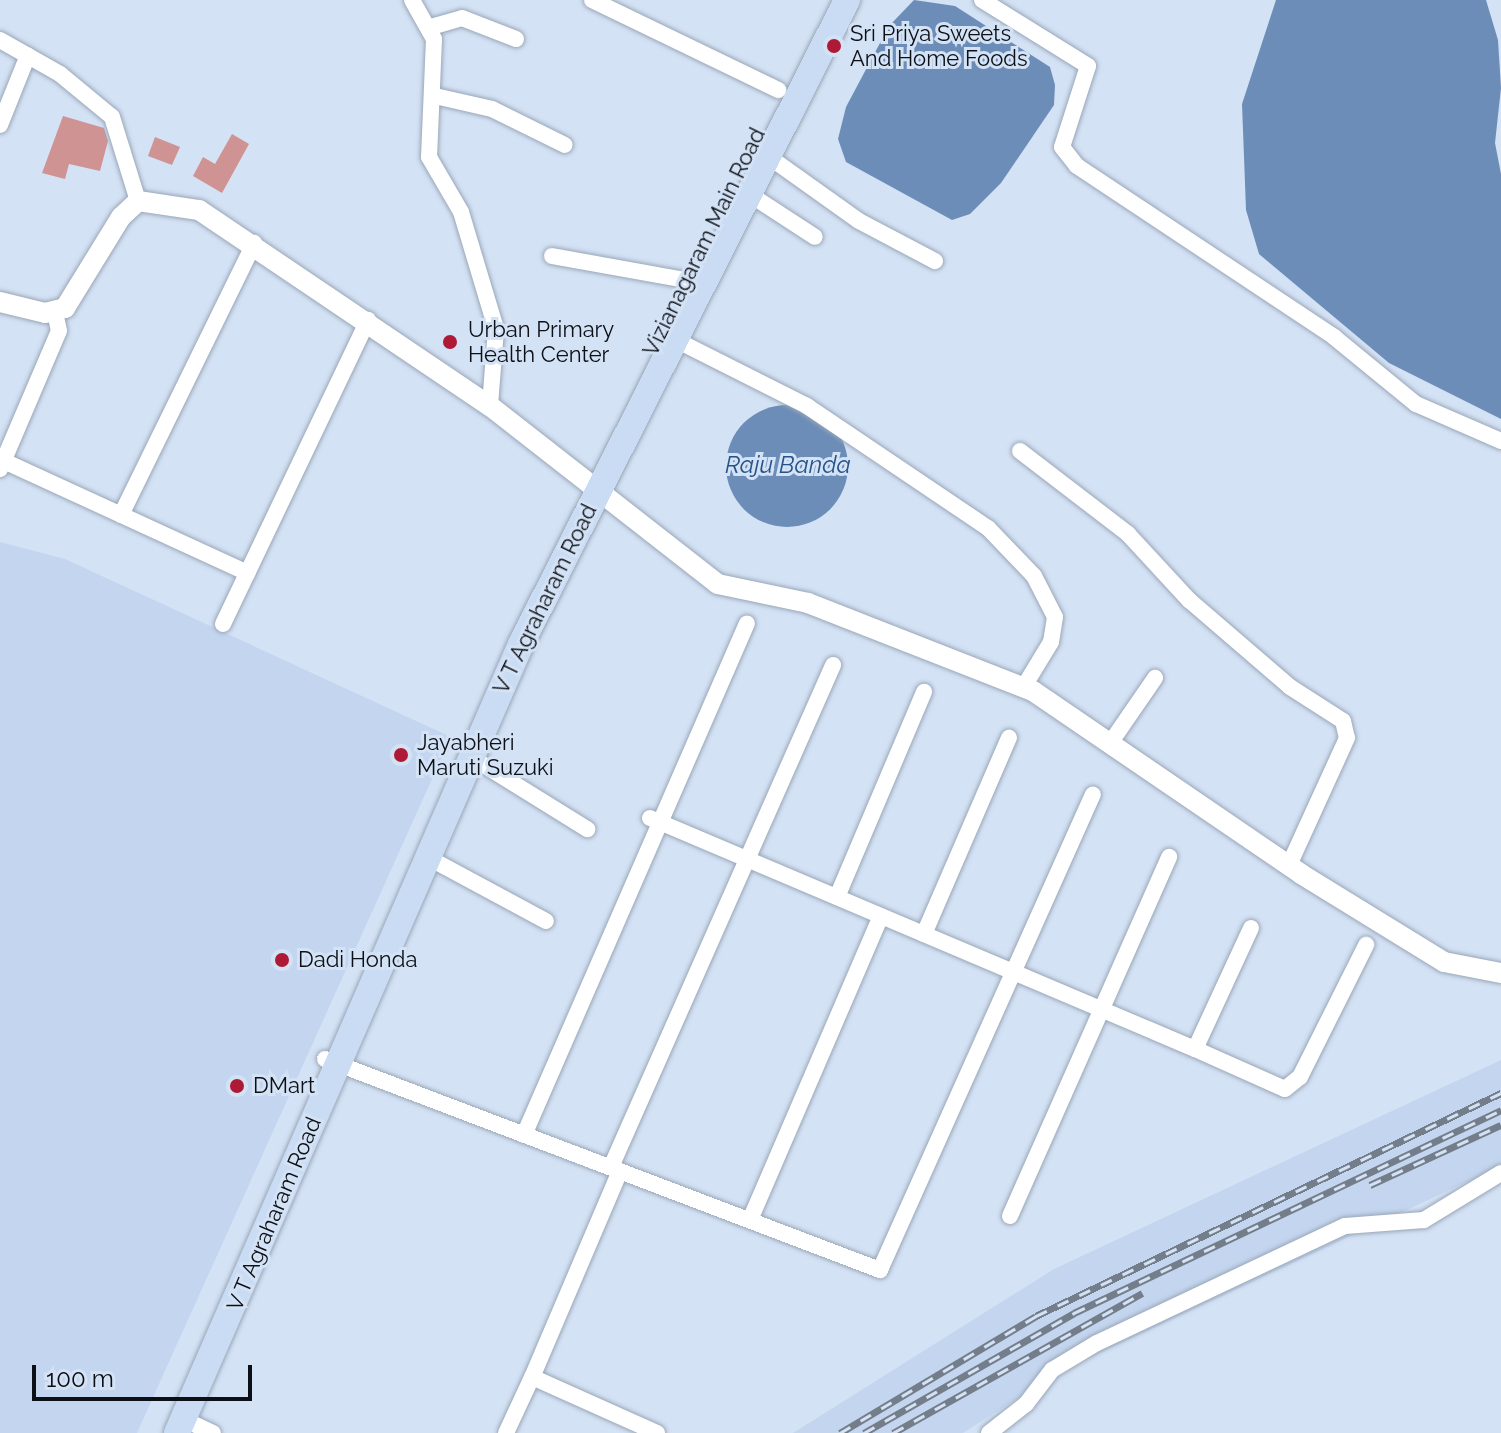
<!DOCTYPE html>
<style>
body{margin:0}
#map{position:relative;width:1501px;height:1433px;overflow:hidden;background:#d4e2f5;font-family:Raleway,sans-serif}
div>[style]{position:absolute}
.built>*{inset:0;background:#c4d6ef}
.water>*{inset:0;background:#6c8db8}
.round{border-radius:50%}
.building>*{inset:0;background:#d09393}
.roads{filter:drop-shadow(0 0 2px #99a7b8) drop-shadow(0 0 2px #99a7b8)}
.minor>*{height:16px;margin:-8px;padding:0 8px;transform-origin:8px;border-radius:8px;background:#fff}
.tertiary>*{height:20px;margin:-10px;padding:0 10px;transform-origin:10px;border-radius:10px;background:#fff}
.primary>*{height:26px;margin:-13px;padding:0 13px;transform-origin:13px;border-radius:13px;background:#cadcf4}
.rail>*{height:7px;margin-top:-3.5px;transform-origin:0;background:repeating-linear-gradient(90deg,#d4e2f5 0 12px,#747d8a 0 24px);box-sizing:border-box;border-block:2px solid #747d8a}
.dots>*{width:22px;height:22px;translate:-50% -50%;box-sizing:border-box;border:4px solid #d4e2f5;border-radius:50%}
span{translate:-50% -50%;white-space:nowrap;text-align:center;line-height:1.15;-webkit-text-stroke:6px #d4e2f5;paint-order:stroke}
.poi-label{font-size:22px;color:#0c1016}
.left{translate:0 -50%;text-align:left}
.street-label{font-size:22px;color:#0c1016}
.water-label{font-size:24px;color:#255289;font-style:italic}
.scale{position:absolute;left:32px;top:1365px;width:220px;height:36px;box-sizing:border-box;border:4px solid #0c1016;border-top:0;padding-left:10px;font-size:24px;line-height:28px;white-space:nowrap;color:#0c1016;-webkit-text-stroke:6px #d4e2f5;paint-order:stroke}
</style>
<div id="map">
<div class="built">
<div style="clip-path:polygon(0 542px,65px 559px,451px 737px,137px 1433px,0 1433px)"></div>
<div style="clip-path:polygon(1501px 1060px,1501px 1166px,1057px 1373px,963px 1433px,793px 1433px,1054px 1269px)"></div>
</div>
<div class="water">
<div style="clip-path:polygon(914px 0,955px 6px,1050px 67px,1055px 85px,1054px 105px,1001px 183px,970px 214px,952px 220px,846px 162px,838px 139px,846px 107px,889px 26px)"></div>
<div style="clip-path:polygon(1276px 0,1486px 0,1498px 40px,1501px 88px,1495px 143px,1501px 174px,1501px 419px,1389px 363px,1259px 254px,1246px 210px,1242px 104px)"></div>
<div class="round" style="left:726px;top:405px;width:122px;height:122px"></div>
</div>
<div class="building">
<div style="clip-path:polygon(63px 116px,104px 128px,108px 141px,100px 171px,69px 164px,65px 179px,42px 173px)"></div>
<div style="clip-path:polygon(232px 134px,249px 144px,222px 193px,193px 176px,203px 157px,215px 164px)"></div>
<div style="clip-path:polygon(155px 137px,180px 147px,172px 165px,148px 156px)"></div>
</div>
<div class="roads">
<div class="minor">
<div style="left:412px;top:0;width:45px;rotate:60.6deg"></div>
<div style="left:434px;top:39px;width:118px;rotate:92.4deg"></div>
<div style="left:429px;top:157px;width:64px;rotate:59.8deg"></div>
<div style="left:461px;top:212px;width:122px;rotate:73.3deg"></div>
<div style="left:496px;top:329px;width:77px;rotate:94.5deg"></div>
<div style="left:592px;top:0;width:207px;rotate:25.8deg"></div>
<div style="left:982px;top:0;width:125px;rotate:31.9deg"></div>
<div style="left:1088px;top:66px;width:85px;rotate:107.8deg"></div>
<div style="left:1062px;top:147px;width:24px;rotate:52deg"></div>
<div style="left:1077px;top:166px;width:309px;rotate:33.6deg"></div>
<div style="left:1334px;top:337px;width:106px;rotate:39.3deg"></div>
<div style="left:1416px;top:404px;width:93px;rotate:23.5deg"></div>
<div style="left:431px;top:27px;width:32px;rotate:-16deg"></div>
<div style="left:462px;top:18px;width:58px;rotate:21.3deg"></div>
<div style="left:0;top:40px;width:69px;rotate:29.5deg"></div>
<div style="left:60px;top:74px;width:67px;rotate:39.6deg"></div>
<div style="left:112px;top:117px;width:88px;rotate:72.8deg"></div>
<div style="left:435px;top:96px;width:58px;rotate:12.8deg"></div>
<div style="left:492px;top:109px;width:81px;rotate:26.3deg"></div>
<div style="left:0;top:125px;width:75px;rotate:-68.2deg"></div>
<div style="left:765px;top:154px;width:115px;rotate:35.5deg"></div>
<div style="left:859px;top:221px;width:86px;rotate:27.8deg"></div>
<div style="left:746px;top:192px;width:82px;rotate:33.1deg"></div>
<div style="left:552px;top:256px;width:136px;rotate:10.2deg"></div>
<div style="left:674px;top:339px;width:149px;rotate:26.7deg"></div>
<div style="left:807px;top:406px;width:218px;rotate:34deg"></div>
<div style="left:988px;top:528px;width:66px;rotate:46.2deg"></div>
<div style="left:1034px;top:576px;width:46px;rotate:62.9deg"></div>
<div style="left:1055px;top:617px;width:25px;rotate:99deg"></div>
<div style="left:1051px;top:642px;width:54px;rotate:121.3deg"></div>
<div style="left:1020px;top:451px;width:136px;rotate:37.5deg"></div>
<div style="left:1128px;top:534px;width:90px;rotate:47.3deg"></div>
<div style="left:1189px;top:600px;width:133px;rotate:40.7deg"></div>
<div style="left:1290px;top:687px;width:63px;rotate:32.7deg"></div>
<div style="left:1343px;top:721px;width:17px;rotate:77deg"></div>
<div style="left:1347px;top:738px;width:140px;rotate:114.5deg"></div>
<div style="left:4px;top:461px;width:268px;rotate:24.7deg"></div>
<div style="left:0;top:469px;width:150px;rotate:-66.9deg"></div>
<div style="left:59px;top:331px;width:19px;rotate:-102deg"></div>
<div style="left:121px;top:515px;width:303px;rotate:-63.9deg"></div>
<div style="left:223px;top:624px;width:337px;rotate:-64.5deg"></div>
<div style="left:1111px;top:742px;width:78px;rotate:-55.5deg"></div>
<div style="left:471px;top:757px;width:137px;rotate:31.8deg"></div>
<div style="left:650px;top:818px;width:592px;rotate:22.97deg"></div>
<div style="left:427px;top:857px;width:135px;rotate:28.3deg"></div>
<div style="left:837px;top:897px;width:223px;rotate:-67deg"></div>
<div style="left:1251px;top:928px;width:133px;rotate:114.8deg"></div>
<div style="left:1195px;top:1049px;width:98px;rotate:24deg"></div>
<div style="left:1285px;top:1089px;width:19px;rotate:-39deg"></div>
<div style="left:1300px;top:1077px;width:148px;rotate:-63.4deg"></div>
<div style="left:924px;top:934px;width:214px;rotate:-66.6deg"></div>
<div style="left:325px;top:1059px;width:594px;rotate:20.82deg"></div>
<div style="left:880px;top:1270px;width:521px;rotate:-65.89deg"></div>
<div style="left:524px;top:1135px;width:558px;rotate:-66.46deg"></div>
<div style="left:611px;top:1167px;width:549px;rotate:-66.14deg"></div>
<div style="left:620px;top:1171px;width:224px;rotate:113.1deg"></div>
<div style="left:532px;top:1377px;width:137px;rotate:24.1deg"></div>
<div style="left:1010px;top:1216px;width:393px;rotate:-66.1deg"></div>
<div style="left:750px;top:1220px;width:331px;rotate:-66.7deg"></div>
<div style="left:183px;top:1419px;width:33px;rotate:25deg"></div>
<div style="left:506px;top:1433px;width:62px;rotate:-65.1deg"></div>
<div style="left:989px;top:1433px;width:47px;rotate:-38.1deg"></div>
<div style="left:1026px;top:1404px;width:43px;rotate:-52.6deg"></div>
<div style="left:1052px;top:1370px;width:52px;rotate:-31deg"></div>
<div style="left:1097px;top:1343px;width:274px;rotate:-25.3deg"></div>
<div style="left:1345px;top:1226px;width:79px;rotate:-4.3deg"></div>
<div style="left:1424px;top:1220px;width:90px;rotate:-31.4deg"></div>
</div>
<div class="tertiary">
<div style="left:0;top:302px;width:46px;rotate:13.7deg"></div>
<div style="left:45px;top:313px;width:21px;rotate:-14deg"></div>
<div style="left:65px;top:308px;width:107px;rotate:-58.4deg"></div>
<div style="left:121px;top:217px;width:23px;rotate:-43deg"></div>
<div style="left:138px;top:201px;width:62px;rotate:8.4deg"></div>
<div style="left:199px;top:210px;width:351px;rotate:34deg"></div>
<div style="left:490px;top:406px;width:289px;rotate:38deg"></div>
<div style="left:718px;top:584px;width:92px;rotate:11.9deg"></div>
<div style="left:808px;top:603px;width:242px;rotate:21.4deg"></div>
<div style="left:1033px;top:691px;width:325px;rotate:34.3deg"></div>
<div style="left:1301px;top:874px;width:168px;rotate:31.6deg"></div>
<div style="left:1444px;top:962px;width:58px;rotate:10.9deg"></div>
</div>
<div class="primary">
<div style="left:177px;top:1433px;width:861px;rotate:-66.44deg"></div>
<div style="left:521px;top:644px;width:722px;rotate:-63.15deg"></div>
</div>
</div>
<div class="rail">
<div style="left:1370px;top:1185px;width:144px;rotate:-24.6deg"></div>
<div style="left:840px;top:1433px;width:228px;rotate:-30.8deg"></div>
<div style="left:1036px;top:1316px;width:516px;rotate:-25.62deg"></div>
<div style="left:864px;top:1433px;width:242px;rotate:-29.7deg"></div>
<div style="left:1074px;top:1313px;width:473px;rotate:-25.4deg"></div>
<div style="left:893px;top:1433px;width:286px;rotate:-29.3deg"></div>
</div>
<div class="dots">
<div style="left:834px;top:46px;background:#ae1935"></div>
<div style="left:450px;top:342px;background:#ae1935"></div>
<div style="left:401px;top:755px;background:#ae1935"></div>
<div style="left:282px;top:960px;background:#ae1935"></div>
<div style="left:237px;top:1086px;background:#ae1935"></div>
</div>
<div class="poi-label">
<span class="left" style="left:850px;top:46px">Sri Priya Sweets<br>And Home Foods</span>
<span class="left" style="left:468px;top:342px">Urban Primary<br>Health Center</span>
<span class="left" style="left:417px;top:755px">Jayabheri<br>Maruti Suzuki</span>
<span class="left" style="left:298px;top:960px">Dadi Honda</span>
<span class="left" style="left:253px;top:1086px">DMart</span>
</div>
<div class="street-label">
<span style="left:704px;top:242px;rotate:-64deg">Vizianagaram Main Road</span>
<span style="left:545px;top:599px;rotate:-64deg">V T Agraharam Road</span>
<span style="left:274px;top:1214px;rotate:-67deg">V T Agraharam Road</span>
</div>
<div class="water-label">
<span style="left:788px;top:465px">Raju Banda</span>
</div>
<div class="scale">100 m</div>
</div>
